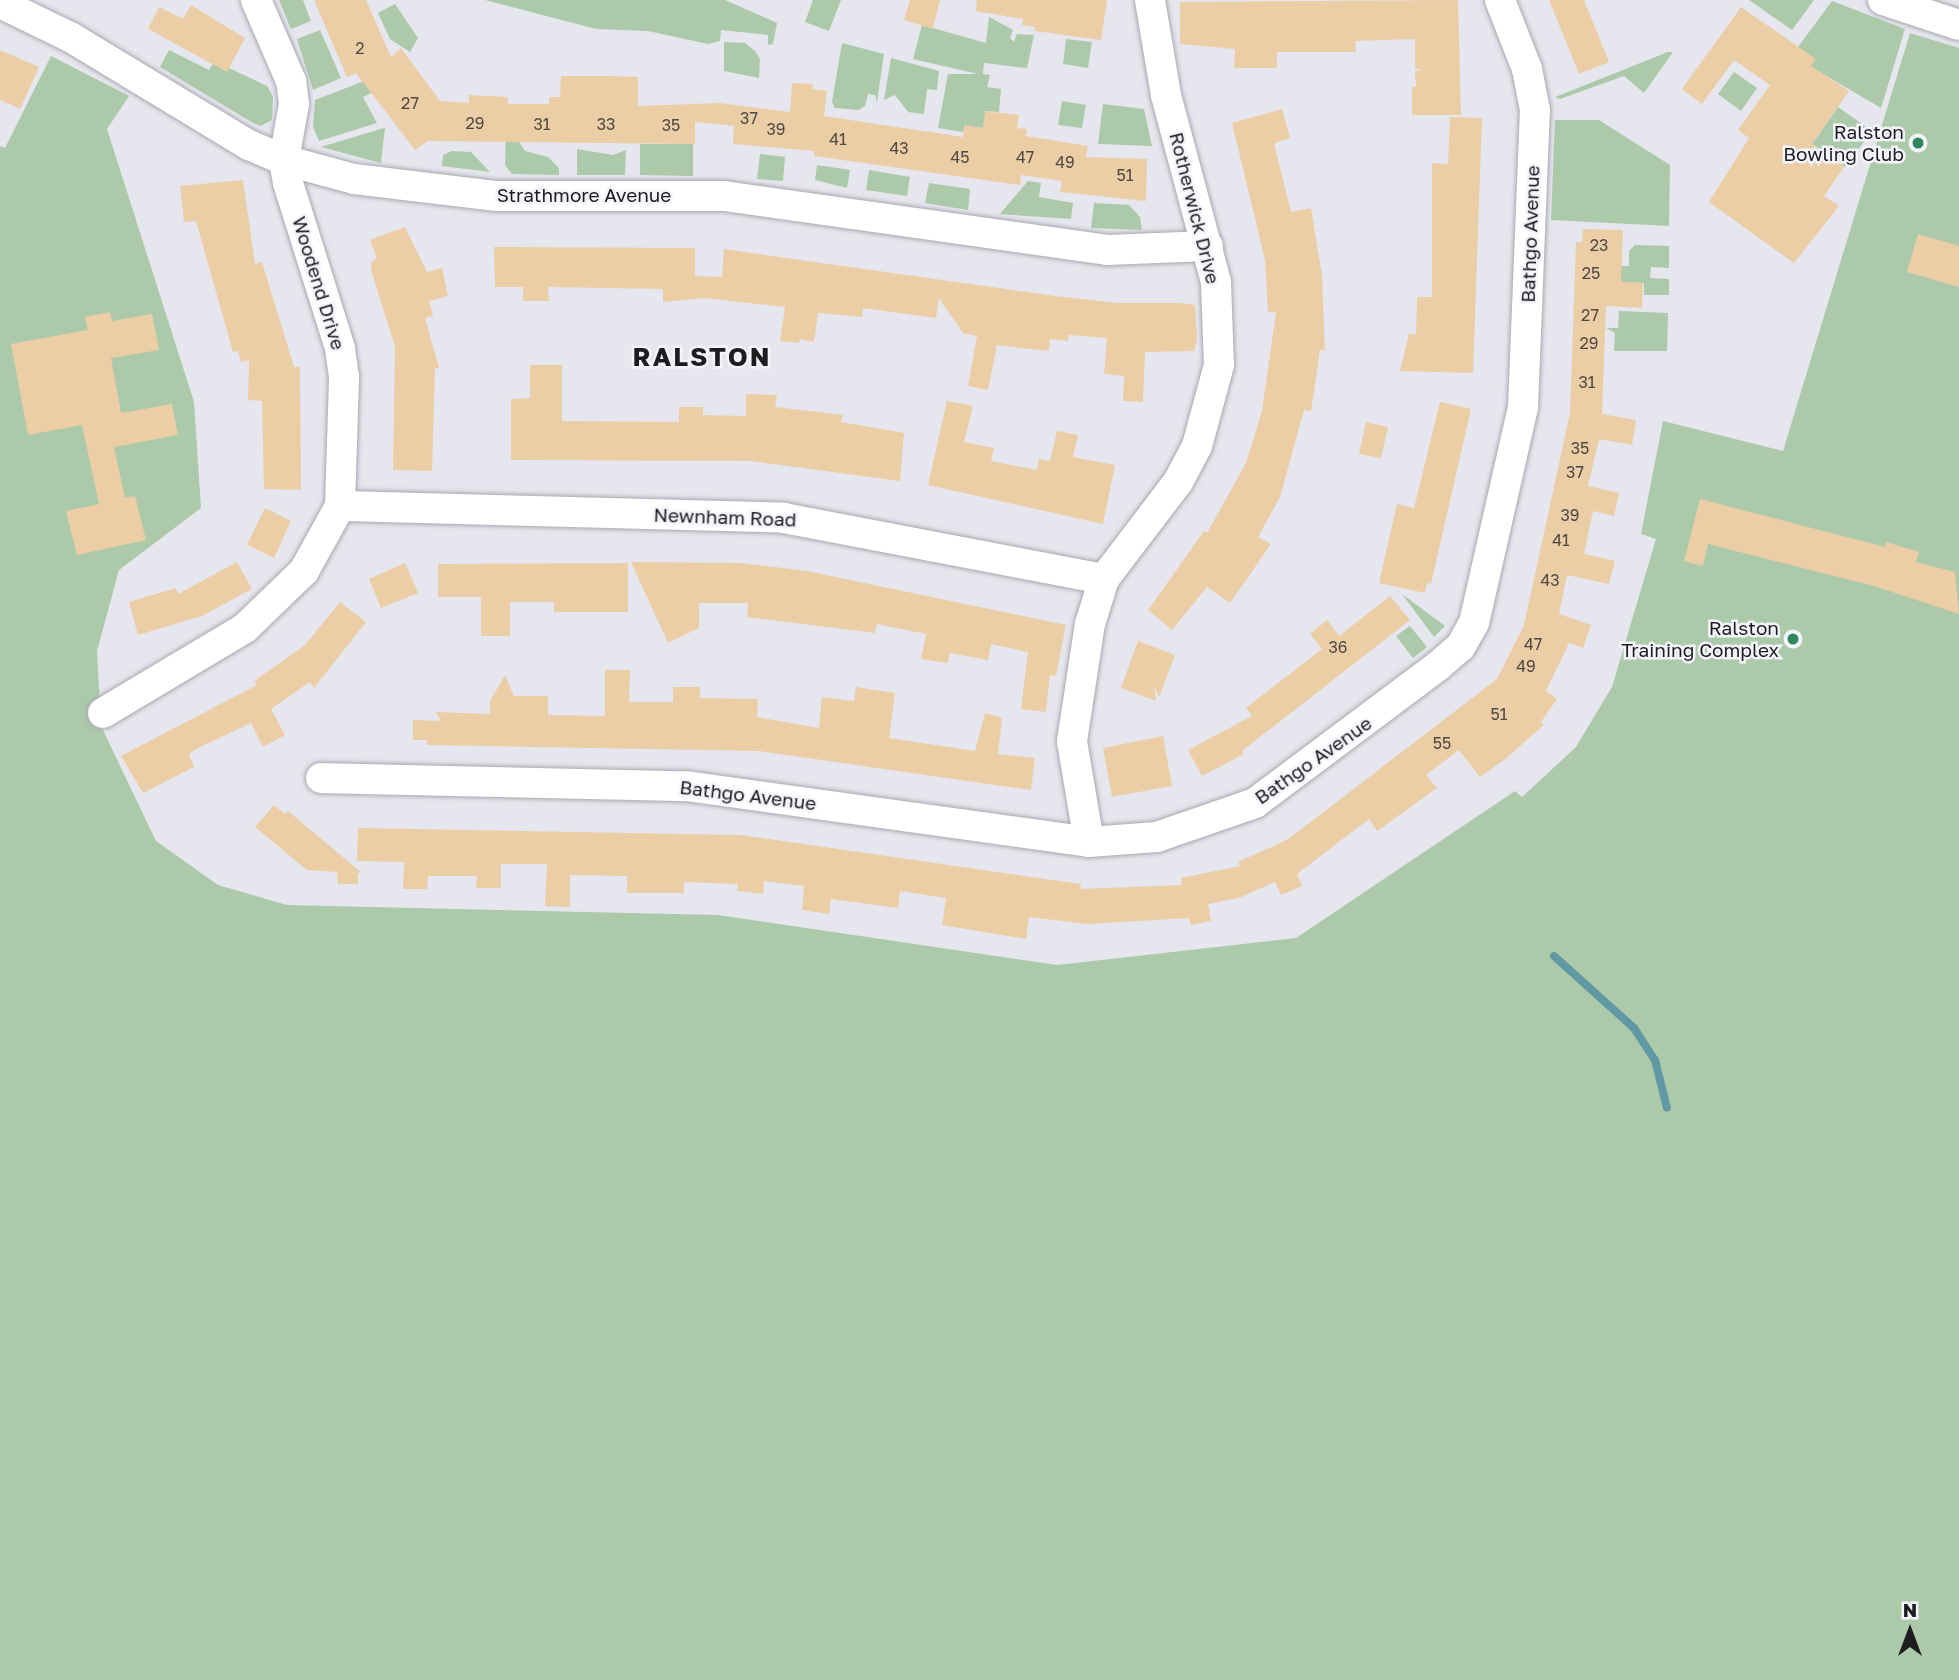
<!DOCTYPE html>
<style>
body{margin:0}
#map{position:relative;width:1959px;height:1680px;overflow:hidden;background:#e6e6ee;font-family:"Golos Text",sans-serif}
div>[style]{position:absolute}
.green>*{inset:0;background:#acc9aa}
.stream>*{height:8px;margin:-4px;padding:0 4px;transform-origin:4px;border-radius:4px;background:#6099a3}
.building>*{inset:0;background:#ebcea6}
.roads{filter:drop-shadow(0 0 2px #a8a8af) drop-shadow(0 0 2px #a8a8af)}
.minor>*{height:30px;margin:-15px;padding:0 15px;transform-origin:15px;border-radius:15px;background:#fff}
.dots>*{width:19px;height:19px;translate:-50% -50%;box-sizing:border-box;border:4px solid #f4f4fb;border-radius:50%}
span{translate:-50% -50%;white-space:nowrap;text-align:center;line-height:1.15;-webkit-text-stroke:5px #f4f4fb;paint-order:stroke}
.number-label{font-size:16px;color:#504941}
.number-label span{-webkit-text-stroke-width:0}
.poi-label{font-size:19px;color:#1d1d1f}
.right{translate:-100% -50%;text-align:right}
.street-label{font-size:19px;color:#1d1d1f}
.district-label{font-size:26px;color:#1d1d1f;font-weight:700;letter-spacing:2px}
.north{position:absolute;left:1875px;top:1596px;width:70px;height:70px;-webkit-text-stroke:5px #f4f4fb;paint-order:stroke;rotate:0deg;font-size:19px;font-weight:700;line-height:28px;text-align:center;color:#1d1d1f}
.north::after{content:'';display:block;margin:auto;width:24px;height:32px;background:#1d1d1f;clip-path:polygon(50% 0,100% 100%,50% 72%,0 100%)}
</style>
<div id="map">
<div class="green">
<div style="clip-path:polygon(279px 0,303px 0,311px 21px,291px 29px)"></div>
<div style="clip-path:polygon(485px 0,725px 0,777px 23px,773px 44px,768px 45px,768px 35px,721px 30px,720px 41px,708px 44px,648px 31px,596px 29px)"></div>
<div style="clip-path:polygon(813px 0,841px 0,829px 31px,805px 22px)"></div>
<div style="clip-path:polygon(1749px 0,1814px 0,1792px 30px)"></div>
<div style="clip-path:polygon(1832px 1px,1905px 29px,1881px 108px,1818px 71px,1815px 74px,1798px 47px)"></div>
<div style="clip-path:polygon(395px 4px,418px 38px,410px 52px,390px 39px,378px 13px)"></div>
<div style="clip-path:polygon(989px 17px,1013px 30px,1010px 38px,1014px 42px,1017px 34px,1034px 35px,1027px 68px,984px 63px,983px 74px,990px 75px,987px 87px,1001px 89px,999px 112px,986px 111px,983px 128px,965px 126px,963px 132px,938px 128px,948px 74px,978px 74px,913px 59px,922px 25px,986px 43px)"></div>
<div style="clip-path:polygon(320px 30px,341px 78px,313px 90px,297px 39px)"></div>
<div style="clip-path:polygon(1910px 33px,1959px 48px,1959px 1680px,0 1680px,0 146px,5px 148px,51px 56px,129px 96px,107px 129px,194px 402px,201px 508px,119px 570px,97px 651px,101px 726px,156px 841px,218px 885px,287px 905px,718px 915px,1057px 965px,1296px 938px,1515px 791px,1522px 797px,1576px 747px,1612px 687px,1656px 539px,1641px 534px,1663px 421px,1783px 451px)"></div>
<div style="clip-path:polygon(1066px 39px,1092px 42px,1088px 68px,1063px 64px)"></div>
<div style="clip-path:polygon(724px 42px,745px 43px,755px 51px,760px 59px,759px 78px,724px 71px)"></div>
<div style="clip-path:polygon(842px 43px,884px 54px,877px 102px,875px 95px,868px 94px,865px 106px,858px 110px,835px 108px,832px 102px)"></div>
<div style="clip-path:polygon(169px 50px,209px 70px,213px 64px,229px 68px,267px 86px,273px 97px,272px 120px,261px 126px,253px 123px,160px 67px)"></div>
<div style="clip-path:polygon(1668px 52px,1673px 52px,1644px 93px,1624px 76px,1560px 99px,1555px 97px)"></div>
<div style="clip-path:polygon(891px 58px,939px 71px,937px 90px,927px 89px,924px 114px,908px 112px,895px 95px,884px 100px)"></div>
<div style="clip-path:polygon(1734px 72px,1757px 88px,1741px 111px,1718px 94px)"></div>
<div style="clip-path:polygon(385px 73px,375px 91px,363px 97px,377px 123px,319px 141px,313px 127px,315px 100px)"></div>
<div style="clip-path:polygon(1062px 101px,1086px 105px,1082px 128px,1058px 125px)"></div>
<div style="clip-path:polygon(1103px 104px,1144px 109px,1152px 146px,1098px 144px)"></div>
<div style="clip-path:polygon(1838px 107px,1872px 131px,1845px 167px,1812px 144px)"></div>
<div style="clip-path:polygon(1555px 120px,1599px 120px,1670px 165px,1669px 226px,1551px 220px)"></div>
<div style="clip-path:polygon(385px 128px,381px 163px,321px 147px,384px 128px)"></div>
<div style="clip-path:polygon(506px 133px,513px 133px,525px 151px,548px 157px,559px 168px,559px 175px,512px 174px,505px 165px)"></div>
<div style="clip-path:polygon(640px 144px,693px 144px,693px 176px,640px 175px)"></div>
<div style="clip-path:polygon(577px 149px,613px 155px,626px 150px,625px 175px,577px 175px)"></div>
<div style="clip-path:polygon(452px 151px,471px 152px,490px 172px,442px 166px,443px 155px)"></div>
<div style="clip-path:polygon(760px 154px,785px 157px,783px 181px,757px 179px)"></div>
<div style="clip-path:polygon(817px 165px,850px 170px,847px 188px,815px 180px)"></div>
<div style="clip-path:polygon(869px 170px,910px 177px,907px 196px,866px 190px)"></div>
<div style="clip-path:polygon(1028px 181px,1041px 183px,1039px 197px,1073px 203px,1071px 219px,1000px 214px)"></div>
<div style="clip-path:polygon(929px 183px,970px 189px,968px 210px,925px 203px)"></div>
<div style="clip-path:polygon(1094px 203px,1129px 205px,1140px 217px,1142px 230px,1091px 228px)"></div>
<div style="clip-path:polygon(1635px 245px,1669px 246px,1669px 268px,1651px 267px,1650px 278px,1669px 279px,1669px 295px,1644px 295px,1644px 283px,1618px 282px,1619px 266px,1629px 266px,1629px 251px)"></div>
<div style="clip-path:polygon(1619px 311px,1668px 313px,1667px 351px,1614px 351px,1615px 333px,1606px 328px,1618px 328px)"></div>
<div style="clip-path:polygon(1402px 594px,1445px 626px,1434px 637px)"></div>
<div style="clip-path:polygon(1410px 626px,1427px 647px,1413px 658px,1396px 636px)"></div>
</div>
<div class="stream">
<div style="left:1554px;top:956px;width:108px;rotate:42deg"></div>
<div style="left:1634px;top:1028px;width:38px;rotate:57deg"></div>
<div style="left:1655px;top:1060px;width:49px;rotate:76deg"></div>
</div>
<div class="building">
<div style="clip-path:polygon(314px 0,366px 0,391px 57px,401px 48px,440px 101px,469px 103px,469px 95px,508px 97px,508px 104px,549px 104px,549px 97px,560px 97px,561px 76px,608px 76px,638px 77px,638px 106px,720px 103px,790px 112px,792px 83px,813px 84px,812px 89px,827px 91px,824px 116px,963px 137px,964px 125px,983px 128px,985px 111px,1019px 115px,1017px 128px,1027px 129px,1026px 136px,1088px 146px,1086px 157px,1147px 159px,1146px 201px,1060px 192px,1062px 181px,1042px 178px,1021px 175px,1020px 185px,814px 156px,814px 151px,733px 144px,734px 126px,695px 122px,695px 144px,428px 141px,415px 150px,356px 73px,347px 77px)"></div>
<div style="clip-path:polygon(910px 0,940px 0,933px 29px,904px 20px)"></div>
<div style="clip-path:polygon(977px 0,1107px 0,1101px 40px,1035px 31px,1035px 27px,1022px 25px,1023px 19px,976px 11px)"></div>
<div style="clip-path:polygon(1458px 0,1461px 115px,1412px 115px,1412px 87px,1416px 87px,1415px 71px,1422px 70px,1415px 68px,1415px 39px,1355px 41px,1356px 52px,1277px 52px,1277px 68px,1234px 68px,1235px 49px,1180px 44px,1180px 2px)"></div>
<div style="clip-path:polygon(1549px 0,1584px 0,1609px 62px,1579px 74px)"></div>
<div style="clip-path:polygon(191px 5px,245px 38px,227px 72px,148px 29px,159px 7px,183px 19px)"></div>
<div style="clip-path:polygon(1741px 7px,1816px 59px,1811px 66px,1849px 91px,1812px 144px,1844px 167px,1824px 196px,1839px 206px,1794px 263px,1709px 202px,1749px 138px,1738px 130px,1770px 85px,1734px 60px,1702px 104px,1682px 89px)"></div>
<div style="clip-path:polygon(0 50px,39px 67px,20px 109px,0 100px)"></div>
<div style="clip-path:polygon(1282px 109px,1290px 138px,1274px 143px,1291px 212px,1311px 208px,1322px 276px,1325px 350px,1320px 350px,1311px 411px,1304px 410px,1280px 497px,1258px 537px,1271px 544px,1230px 603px,1207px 587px,1172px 630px,1148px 610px,1204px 531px,1207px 533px,1246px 463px,1262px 411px,1276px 312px,1268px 312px,1265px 260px,1232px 123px)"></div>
<div style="clip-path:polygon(1450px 117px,1482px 118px,1473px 373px,1400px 371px,1409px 334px,1416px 334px,1417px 297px,1432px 297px,1432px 163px,1448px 164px)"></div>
<div style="clip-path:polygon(243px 180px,255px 264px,262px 262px,294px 367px,300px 367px,301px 490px,264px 489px,262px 401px,248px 400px,249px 360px,241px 362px,238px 351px,233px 352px,196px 221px,184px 222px,180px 186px)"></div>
<div style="clip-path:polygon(405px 227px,427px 272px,442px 268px,448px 296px,429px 301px,433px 316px,425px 318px,439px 368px,435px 368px,432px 471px,393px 470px,395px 347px,371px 270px,372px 261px,377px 258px,370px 240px)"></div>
<div style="clip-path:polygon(1583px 229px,1623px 230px,1621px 282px,1643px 283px,1642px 308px,1606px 306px,1602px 414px,1636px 420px,1632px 445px,1599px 439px,1588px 486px,1619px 493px,1614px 516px,1593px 511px,1584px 554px,1615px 561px,1609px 584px,1567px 575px,1559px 614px,1591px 625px,1583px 648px,1569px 643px,1546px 691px,1557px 699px,1541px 722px,1544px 725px,1504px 760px,1480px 777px,1459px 750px,1426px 775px,1437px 788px,1377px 831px,1369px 819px,1297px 874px,1302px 886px,1281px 895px,1275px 882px,1239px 898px,1208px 904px,1211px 921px,1191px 925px,1189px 918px,1087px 924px,1029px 917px,1026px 939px,942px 925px,946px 898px,900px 891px,898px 908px,831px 899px,829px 914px,802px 910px,804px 886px,764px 881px,763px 894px,737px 891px,738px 884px,684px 882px,684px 893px,627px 893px,627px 876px,570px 875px,570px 907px,545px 906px,547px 864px,501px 864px,501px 888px,476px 888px,477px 876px,428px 876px,427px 889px,403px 889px,404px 862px,357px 861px,358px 828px,741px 835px,1081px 884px,1080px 889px,1182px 885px,1181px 878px,1240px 866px,1238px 862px,1287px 840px,1497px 679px,1524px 625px,1570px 413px,1576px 242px,1582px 242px)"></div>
<div style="clip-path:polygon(1918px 234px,1959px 246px,1959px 287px,1907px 272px)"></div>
<div style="clip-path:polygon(494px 247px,695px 248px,695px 276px,722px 277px,724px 249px,1055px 296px,1117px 303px,1180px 303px,1195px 305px,1197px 340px,1194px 351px,1145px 352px,1143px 402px,1123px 401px,1124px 376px,1104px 374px,1107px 338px,1069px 335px,1068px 341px,1050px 339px,1049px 351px,997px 345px,988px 390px,968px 386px,977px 336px,963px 333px,939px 298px,936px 318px,863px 308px,862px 317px,818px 313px,814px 342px,800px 339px,799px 343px,780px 341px,785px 307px,704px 298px,663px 302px,663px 289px,548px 287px,549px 301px,523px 301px,523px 287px,495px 287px)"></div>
<div style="clip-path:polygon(110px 312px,112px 321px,152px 314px,159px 350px,111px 358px,121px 413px,172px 404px,178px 435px,114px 447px,125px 498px,135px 496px,146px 540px,77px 555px,66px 511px,99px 504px,82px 425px,28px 435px,11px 344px,88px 330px,85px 317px)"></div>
<div style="clip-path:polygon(530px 365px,562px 365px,562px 421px,679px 422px,679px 407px,703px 407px,703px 415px,746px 416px,746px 394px,777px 395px,775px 407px,843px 415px,841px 422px,904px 433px,900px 481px,751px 461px,511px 460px,511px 399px,530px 398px)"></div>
<div style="clip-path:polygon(947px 401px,973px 406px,964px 442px,994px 448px,991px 461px,1037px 470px,1039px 459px,1050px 461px,1057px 431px,1078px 435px,1073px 457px,1115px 465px,1103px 524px,928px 485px)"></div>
<div style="clip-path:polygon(1440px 402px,1471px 409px,1431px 584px,1427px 583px,1425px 593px,1379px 583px,1397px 504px,1414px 508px)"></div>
<div style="clip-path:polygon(1366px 422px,1388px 427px,1381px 458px,1359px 454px)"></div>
<div style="clip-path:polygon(1700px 499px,1885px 547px,1886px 542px,1919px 552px,1916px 562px,1955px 572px,1959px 614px,1874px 586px,1708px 544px,1703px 566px,1684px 561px)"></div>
<div style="clip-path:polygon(265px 508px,291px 521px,274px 558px,247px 545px)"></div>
<div style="clip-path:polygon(237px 562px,252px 589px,202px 616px,138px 635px,129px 602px,176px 588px,178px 594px)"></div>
<div style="clip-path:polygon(631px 562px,742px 563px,807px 571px,1066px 625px,1056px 676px,1050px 675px,1046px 712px,1021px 709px,1028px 652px,991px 644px,988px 660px,950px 653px,948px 663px,921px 659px,926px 634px,877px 624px,875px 633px,747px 617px,748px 603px,699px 603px,699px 628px,668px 643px)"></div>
<div style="clip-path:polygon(405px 563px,418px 593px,381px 608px,369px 579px)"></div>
<div style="clip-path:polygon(628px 563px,628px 612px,554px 612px,554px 602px,510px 602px,510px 636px,481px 636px,481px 597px,438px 597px,438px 564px)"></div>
<div style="clip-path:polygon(1390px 596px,1410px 620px,1242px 751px,1244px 754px,1202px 776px,1188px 750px,1252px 716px,1246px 708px,1322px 649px,1310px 634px,1327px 620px,1339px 636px)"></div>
<div style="clip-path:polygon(340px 602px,366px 622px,314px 688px,310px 682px,271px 709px,285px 735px,263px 747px,251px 723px,198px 748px,189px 754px,194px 767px,143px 793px,121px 756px,257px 685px,254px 681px,305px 645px)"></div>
<div style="clip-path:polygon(1138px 641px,1175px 655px,1159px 697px,1154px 686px,1156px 701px,1121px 688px)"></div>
<div style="clip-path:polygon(605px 670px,630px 670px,629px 702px,673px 702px,673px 687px,700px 687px,700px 698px,758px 699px,757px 717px,819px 728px,822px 697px,854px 701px,856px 687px,895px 693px,889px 738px,975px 751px,985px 713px,1002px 718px,998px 754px,1035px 758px,1031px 790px,759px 751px,427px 745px,427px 740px,413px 740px,413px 720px,441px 721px,436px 712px,490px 714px,490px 701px,505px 675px,514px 696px,548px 696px,548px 715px,605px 716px)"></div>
<div style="clip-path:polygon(1163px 736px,1172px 786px,1112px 797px,1103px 748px)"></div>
<div style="clip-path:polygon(274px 805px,285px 814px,288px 811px,362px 873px,358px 873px,358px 884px,338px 884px,337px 872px,307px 870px,255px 827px)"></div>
</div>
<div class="roads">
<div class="minor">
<div style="left:1883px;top:0;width:80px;rotate:18.2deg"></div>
<div style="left:0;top:3px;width:80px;rotate:25.9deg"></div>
<div style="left:72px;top:38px;width:207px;rotate:31.2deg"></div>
<div style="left:249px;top:145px;width:38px;rotate:23deg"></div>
<div style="left:284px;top:160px;width:73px;rotate:15.2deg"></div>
<div style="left:354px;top:179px;width:144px;rotate:6.8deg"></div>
<div style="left:497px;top:196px;width:227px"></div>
<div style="left:724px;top:196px;width:387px;rotate:8deg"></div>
<div style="left:1107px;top:250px;width:101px;rotate:-2.3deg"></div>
<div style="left:340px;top:506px;width:444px;rotate:1.5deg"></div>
<div style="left:784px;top:518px;width:326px;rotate:10.8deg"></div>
<div style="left:103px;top:713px;width:165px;rotate:-30.9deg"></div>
<div style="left:245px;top:628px;width:82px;rotate:-44deg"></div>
<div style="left:304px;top:571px;width:74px;rotate:-61deg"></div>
<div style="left:340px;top:506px;width:129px;rotate:-88.2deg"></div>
<div style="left:344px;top:377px;width:29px;rotate:-98deg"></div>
<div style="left:340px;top:348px;width:173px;rotate:-107.5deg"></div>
<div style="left:288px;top:183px;width:23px;rotate:-100deg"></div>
<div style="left:284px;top:160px;width:57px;rotate:-79.9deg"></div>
<div style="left:294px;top:104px;width:23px;rotate:-97deg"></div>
<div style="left:291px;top:81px;width:88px;rotate:-113.4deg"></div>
<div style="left:321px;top:778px;width:365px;rotate:1.3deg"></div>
<div style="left:686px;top:786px;width:407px;rotate:7.9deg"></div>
<div style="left:1089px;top:842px;width:68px;rotate:-4.2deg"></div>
<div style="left:1157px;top:837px;width:104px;rotate:-19.1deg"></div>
<div style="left:1255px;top:803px;width:229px;rotate:-36.8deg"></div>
<div style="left:1438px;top:666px;width:30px;rotate:-41deg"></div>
<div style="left:1461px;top:646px;width:26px;rotate:-61deg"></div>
<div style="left:1474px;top:623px;width:221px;rotate:-77.2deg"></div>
<div style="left:1523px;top:407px;width:297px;rotate:-87.7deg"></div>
<div style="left:1535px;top:110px;width:42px;rotate:-101deg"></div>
<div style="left:1527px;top:69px;width:74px;rotate:-111.4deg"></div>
<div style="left:1089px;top:842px;width:102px;rotate:-99.6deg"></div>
<div style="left:1072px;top:741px;width:118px;rotate:-81.3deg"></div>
<div style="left:1090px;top:624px;width:47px;rotate:-72.7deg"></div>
<div style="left:1104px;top:579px;width:122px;rotate:-52.7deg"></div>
<div style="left:1178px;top:482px;width:41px;rotate:-62.2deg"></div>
<div style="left:1197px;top:446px;width:84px;rotate:-74.8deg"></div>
<div style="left:1219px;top:365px;width:83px;rotate:-92.1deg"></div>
<div style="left:1216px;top:282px;width:194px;rotate:-105deg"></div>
<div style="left:1166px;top:95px;width:96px;rotate:-99.6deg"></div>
</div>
</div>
<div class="dots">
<div style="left:1918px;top:143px;background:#2f885d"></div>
<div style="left:1793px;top:639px;background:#2f885d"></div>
</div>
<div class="number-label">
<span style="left:360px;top:48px">2</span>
<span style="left:410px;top:103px">27</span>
<span style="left:749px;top:118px">37</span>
<span style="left:475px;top:123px">29</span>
<span style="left:542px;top:124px">31</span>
<span style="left:606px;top:124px">33</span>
<span style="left:671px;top:125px">35</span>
<span style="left:776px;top:129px">39</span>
<span style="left:838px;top:139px">41</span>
<span style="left:899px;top:148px">43</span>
<span style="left:960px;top:157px">45</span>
<span style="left:1025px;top:157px">47</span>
<span style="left:1065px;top:162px">49</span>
<span style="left:1125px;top:175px">51</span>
<span style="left:1599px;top:245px">23</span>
<span style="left:1591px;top:273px">25</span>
<span style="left:1590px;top:315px">27</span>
<span style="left:1589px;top:343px">29</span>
<span style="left:1587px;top:382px">31</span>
<span style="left:1580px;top:448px">35</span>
<span style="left:1575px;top:472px">37</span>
<span style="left:1570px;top:515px">39</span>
<span style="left:1561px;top:540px">41</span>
<span style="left:1550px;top:580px">43</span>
<span style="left:1533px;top:644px">47</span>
<span style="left:1338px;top:647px">36</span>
<span style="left:1526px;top:666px">49</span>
<span style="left:1499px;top:714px">51</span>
<span style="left:1442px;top:743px">55</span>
</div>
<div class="poi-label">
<span class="right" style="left:1904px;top:143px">Ralston<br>Bowling Club</span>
<span class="right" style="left:1779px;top:639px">Ralston<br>Training Complex</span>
</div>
<div class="street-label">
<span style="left:584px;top:195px">Strathmore Avenue</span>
<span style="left:1195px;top:208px;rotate:76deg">Rotherwick Drive</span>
<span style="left:1530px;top:234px;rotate:-88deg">Bathgo Avenue</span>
<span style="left:319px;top:283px;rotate:73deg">Woodend Drive</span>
<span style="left:725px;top:517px;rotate:2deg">Newnham Road</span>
<span style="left:1313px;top:760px;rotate:-35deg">Bathgo Avenue</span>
<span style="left:748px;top:795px;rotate:7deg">Bathgo Avenue</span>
</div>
<div class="district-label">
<span style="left:702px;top:357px">RALSTON</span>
</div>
<div class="north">N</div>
</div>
